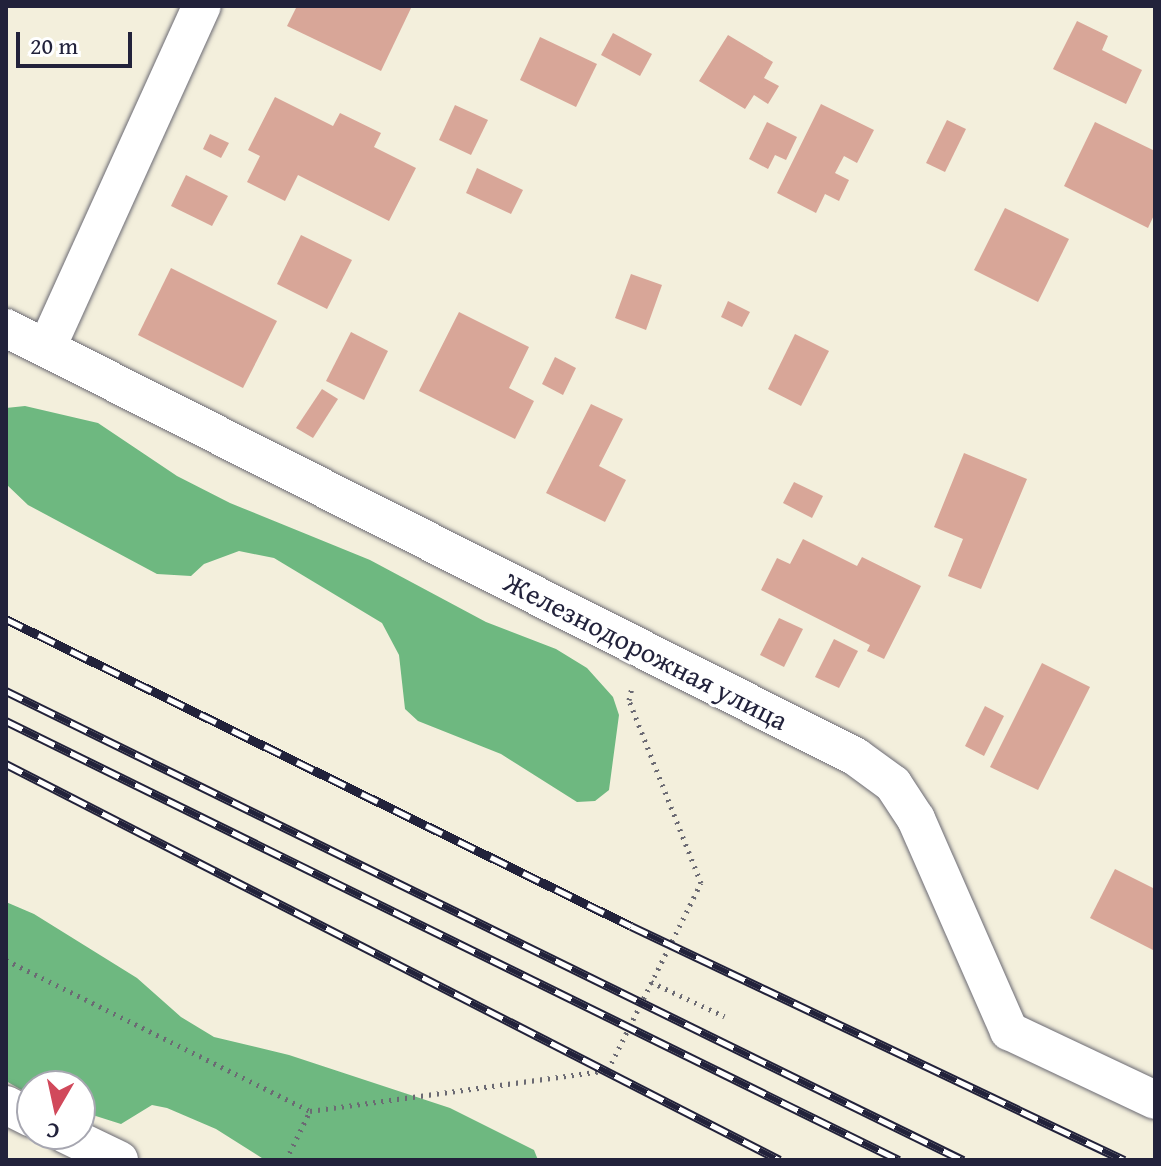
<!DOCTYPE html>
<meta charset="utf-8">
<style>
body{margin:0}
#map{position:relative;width:1161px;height:1166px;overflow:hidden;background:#f3efdc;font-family:"Gentium Book Plus",serif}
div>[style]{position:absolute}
.forest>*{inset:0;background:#6eb880}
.building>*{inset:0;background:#d8a698}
.path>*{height:5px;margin-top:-2.5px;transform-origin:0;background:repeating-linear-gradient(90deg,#6b6a73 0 2px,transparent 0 8px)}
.roads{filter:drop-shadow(0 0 2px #6b6a73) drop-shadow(0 0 2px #6b6a73)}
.minor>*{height:38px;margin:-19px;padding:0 19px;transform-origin:19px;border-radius:19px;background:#fff}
.rail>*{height:9px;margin-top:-4.5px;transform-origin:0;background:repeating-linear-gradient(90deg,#fff 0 18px,#22223b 0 36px);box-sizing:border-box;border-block:2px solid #22223b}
span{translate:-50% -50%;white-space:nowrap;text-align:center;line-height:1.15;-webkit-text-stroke:6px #fff;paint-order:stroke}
.street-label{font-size:28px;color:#22223b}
.frame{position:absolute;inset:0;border:8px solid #22223b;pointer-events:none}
.north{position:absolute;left:16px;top:1070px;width:80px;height:80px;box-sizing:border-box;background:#fff;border:2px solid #a7a7b1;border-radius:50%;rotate:189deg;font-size:22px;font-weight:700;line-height:32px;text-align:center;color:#22223b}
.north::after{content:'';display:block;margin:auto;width:28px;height:36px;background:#d1495b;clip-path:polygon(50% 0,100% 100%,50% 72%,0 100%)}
.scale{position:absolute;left:16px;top:32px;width:116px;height:36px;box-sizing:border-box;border:4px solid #22223b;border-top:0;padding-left:10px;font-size:24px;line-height:28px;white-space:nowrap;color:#22223b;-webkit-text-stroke:6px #fff;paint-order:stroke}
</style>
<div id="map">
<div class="forest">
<div style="clip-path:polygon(25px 406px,98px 423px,177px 476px,230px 503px,370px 560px,486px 622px,556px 649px,587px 668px,613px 697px,619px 715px,609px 790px,595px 801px,577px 802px,501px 754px,418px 721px,405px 709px,399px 655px,382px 623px,274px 558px,239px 551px,204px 564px,191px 576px,157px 574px,28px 505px,6px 484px,6px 408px)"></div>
<div style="clip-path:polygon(6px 902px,34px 914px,137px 978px,181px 1017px,214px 1037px,289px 1055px,450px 1108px,534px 1150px,538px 1160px,265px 1160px,216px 1129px,167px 1108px,152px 1105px,121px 1124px,80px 1111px,80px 1086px,32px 1086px,32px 1096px,6px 1081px)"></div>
</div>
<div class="building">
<div style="clip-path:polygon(297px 6px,412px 6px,381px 71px,287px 26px)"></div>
<div style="clip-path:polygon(1077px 21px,1108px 36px,1102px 50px,1142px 70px,1126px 104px,1053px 69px)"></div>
<div style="clip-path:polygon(613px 33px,652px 54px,640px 76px,601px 55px)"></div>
<div style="clip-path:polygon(728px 35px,773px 62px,764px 78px,779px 86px,768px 104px,754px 95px,745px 109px,699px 81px)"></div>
<div style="clip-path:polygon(540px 37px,597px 64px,576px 107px,520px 80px)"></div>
<div style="clip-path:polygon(275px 97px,333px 126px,340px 113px,381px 133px,374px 147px,416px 168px,389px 221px,298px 175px,285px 201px,247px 182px,260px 156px,248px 150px)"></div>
<div style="clip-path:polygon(821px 104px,874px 130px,857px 163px,844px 156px,835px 173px,849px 180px,839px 201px,825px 194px,816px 213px,777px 193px)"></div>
<div style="clip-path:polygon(455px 105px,488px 120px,471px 155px,439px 140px)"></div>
<div style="clip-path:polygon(947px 120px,966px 129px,945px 172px,926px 163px)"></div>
<div style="clip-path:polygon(767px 122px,797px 137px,786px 160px,775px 155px,768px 169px,749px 159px)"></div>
<div style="clip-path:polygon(1095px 122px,1155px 151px,1155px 213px,1148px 228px,1064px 186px)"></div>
<div style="clip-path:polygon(210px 134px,229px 143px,221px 158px,203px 149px)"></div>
<div style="clip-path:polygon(477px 168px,523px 190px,511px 214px,466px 193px)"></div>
<div style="clip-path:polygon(186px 175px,228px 196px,212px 226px,171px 206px)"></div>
<div style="clip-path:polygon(1005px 208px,1069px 239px,1038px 302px,974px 270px)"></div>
<div style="clip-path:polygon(301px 235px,352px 260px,327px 309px,277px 284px)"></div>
<div style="clip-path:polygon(171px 268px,277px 321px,243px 388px,138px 335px)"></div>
<div style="clip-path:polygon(631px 274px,662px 285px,646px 330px,615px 318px)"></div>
<div style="clip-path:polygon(728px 301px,750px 312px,742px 327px,721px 317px)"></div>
<div style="clip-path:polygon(459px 312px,529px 347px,509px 388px,534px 401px,515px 439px,419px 391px)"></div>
<div style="clip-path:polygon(351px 332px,388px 351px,364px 400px,326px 381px)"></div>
<div style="clip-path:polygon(795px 334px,829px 351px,801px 406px,768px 389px)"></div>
<div style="clip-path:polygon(555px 357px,576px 368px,563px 395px,542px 384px)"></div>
<div style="clip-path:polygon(322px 389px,338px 399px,313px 438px,296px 428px)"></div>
<div style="clip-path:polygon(591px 404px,623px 419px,599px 466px,626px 480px,605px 522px,546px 493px)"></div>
<div style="clip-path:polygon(964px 453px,1027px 479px,981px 589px,948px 576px,963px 539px,934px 527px)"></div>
<div style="clip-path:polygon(794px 482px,823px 496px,812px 518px,783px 503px)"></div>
<div style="clip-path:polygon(803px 539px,857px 566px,862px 557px,921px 586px,884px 659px,867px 651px,870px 645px,761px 590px,777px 558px,790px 564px)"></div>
<div style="clip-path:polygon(779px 618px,803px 629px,784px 667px,760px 655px)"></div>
<div style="clip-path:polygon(834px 639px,858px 651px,839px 688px,815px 677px)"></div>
<div style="clip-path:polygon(1042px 663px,1090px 687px,1038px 790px,990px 767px)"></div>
<div style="clip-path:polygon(985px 706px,1004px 716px,984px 756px,965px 746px)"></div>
<div style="clip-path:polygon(1115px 869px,1155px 889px,1155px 951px,1090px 918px)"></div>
</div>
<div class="path">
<div style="left:6px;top:960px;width:339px;rotate:26.4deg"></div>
<div style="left:310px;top:1111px;width:301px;rotate:-7.8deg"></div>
<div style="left:608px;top:1070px;width:209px;rotate:-63.6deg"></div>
<div style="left:701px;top:883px;width:197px;rotate:-111.5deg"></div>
<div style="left:629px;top:700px;width:13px;rotate:-77deg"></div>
<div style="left:651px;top:982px;width:81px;rotate:25deg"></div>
<div style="left:286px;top:1160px;width:55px;rotate:-63.9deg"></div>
</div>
<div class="roads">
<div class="minor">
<div style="left:6px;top:328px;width:952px;rotate:26.78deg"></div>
<div style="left:856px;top:757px;width:46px;rotate:36.1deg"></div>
<div style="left:893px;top:784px;width:42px;rotate:56.7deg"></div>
<div style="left:916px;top:819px;width:232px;rotate:66.3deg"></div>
<div style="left:1009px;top:1031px;width:161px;rotate:25.3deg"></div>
<div style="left:47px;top:347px;width:375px;rotate:-65.6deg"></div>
<div style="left:6px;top:1105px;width:29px;rotate:27deg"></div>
<div style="left:65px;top:1134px;width:60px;rotate:25.7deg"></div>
</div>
</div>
<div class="rail">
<div style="left:6px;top:619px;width:696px;rotate:26.16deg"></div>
<div style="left:631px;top:926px;width:546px;rotate:25.39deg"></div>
<div style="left:6px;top:691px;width:1066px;rotate:26.11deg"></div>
<div style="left:6px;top:721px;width:995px;rotate:26.18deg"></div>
<div style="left:6px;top:764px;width:869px;rotate:27.1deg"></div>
</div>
<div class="street-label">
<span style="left:646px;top:651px;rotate:27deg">Железнодорожная улица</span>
</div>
<div class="frame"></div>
<div class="north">С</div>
<div class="scale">20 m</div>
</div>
